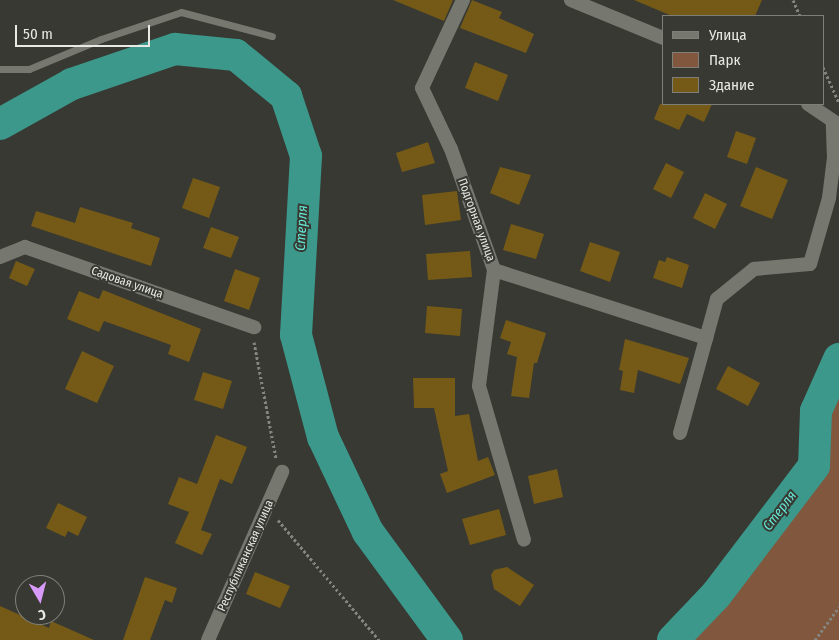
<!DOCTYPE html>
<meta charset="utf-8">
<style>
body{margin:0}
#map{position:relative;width:839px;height:640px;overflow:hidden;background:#373932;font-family:"Fira Sans Condensed",sans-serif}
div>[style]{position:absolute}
.green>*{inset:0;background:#81573d}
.river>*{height:32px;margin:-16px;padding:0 16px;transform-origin:16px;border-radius:16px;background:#3c988b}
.building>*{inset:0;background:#755a17}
.path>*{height:3px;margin-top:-1.5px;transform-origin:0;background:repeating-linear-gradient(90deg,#83857f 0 2.5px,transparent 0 5px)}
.lane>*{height:7px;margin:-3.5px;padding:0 3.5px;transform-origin:3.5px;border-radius:3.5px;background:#767870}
.street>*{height:14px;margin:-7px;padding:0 7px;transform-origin:7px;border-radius:7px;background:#767870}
span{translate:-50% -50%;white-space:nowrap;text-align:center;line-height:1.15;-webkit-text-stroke:4px #373932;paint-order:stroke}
.street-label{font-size:12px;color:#e8e9e4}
.water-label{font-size:14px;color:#65e7d5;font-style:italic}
.legend{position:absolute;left:662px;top:15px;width:162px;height:90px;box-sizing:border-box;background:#373932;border:1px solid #7e7f79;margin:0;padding:6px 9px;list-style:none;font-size:15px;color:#e8e9e4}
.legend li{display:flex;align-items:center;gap:10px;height:25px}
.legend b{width:25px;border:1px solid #7e7f79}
.north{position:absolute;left:15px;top:575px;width:50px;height:50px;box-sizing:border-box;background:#373932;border:1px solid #7e7f79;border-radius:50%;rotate:172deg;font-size:14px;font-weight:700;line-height:20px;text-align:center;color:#e8e9e4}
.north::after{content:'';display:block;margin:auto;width:18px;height:22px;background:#d89af8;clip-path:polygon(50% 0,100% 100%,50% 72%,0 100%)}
.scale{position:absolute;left:15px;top:25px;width:135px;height:22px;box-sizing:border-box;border:2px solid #e8e9e4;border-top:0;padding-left:6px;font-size:15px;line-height:18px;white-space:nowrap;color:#e8e9e4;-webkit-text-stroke:4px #373932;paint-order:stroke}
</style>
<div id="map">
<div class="green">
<div style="clip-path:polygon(839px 385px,839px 640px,688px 640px,709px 618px,804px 490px,824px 471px,825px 417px)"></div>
</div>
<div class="river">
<div style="left:0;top:124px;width:82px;rotate:-29.1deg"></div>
<div style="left:72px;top:84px;width:109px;rotate:-18.8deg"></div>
<div style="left:175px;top:49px;width:61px;rotate:5.6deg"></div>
<div style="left:236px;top:55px;width:65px;rotate:39.4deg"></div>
<div style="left:286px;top:96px;width:63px;rotate:71.6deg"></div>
<div style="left:306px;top:156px;width:179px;rotate:93.2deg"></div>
<div style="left:296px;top:335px;width:106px;rotate:75.2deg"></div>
<div style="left:323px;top:437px;width:105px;rotate:64.7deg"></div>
<div style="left:368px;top:532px;width:134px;rotate:53.8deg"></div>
<div style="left:673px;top:640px;width:62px;rotate:-46.3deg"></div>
<div style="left:716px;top:595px;width:162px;rotate:-52.8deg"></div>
<div style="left:814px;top:466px;width:55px;rotate:-87.9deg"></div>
<div style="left:816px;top:411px;width:57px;rotate:-66.1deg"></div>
</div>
<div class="building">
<div style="clip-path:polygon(393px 0,453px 0,444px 21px)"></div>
<div style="clip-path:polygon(472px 0,502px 12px,499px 18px,534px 34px,526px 53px,460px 28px)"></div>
<div style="clip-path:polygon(634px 0,762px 0,755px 16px,672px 16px)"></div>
<div style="clip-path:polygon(475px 62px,508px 75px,498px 101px,465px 88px)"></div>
<div style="clip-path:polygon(660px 104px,712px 104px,704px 122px,687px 114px,679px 130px,654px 119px)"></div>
<div style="clip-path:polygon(736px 131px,756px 138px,747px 164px,727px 157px)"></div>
<div style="clip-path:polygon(428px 142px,435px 163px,402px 172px,396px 153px)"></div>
<div style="clip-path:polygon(666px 163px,684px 172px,671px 198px,653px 189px)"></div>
<div style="clip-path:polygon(500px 167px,531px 175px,519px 205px,490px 193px)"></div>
<div style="clip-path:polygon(756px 167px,788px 180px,772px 219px,740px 206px)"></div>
<div style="clip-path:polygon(193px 178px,220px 187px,209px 218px,182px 208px)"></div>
<div style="clip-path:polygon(457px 191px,461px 220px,425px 225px,422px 195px)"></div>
<div style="clip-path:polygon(705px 193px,727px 204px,715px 229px,693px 218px)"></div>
<div style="clip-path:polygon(80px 207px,133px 223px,131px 228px,160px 238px,151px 266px,31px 226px,36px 211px,75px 223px)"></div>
<div style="clip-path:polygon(511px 224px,544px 234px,536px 259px,503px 250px)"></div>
<div style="clip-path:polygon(211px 227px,239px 237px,231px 258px,203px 248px)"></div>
<div style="clip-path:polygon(590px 242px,620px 252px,610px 282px,580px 271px)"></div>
<div style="clip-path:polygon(470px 251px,472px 277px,428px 280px,426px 254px)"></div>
<div style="clip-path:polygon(667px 257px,689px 265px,682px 288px,653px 278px,659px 260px,665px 262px)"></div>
<div style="clip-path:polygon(16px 261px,35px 269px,27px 286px,9px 278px)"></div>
<div style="clip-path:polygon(235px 269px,260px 278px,249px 310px,224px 301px)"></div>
<div style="clip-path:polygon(103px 290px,201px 329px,189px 362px,168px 354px,171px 345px,104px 321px,99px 332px,67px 319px,79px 291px,99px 299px)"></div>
<div style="clip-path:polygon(427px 306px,462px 309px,460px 336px,425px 333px)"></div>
<div style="clip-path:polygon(506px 320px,546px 333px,537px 363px,534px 363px,529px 398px,511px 396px,517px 357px,507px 354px,511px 342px,500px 338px)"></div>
<div style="clip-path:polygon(625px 339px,689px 358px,680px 384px,638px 370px,634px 393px,620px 390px,623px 371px,619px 370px)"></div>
<div style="clip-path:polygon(82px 351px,114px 366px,97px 403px,65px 389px)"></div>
<div style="clip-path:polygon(728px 366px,760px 383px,748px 406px,716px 389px)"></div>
<div style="clip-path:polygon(203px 372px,232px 381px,223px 409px,194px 400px)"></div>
<div style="clip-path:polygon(413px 378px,455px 378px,455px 416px,469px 414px,478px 461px,488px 457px,495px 475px,447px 493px,440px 474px,448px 471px,434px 408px,414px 408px)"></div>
<div style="clip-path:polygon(216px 435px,247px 447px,232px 484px,220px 479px,201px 530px,212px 534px,202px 555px,175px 543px,189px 512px,168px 504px,179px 477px,197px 484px)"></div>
<div style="clip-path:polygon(557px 469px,563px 497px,534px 504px,528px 476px)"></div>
<div style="clip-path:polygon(58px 503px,87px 517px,78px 536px,68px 531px,65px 537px,46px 528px)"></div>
<div style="clip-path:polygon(499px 509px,506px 535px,470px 545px,462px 519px)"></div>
<div style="clip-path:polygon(507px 567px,534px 585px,520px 606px,494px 589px,491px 575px,494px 570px)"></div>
<div style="clip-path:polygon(255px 572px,290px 586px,280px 608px,246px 594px)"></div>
<div style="clip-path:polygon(145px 577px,177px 588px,172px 603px,165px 600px,150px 640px,123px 640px)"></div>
<div style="clip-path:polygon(0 606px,49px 628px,51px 621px,94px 640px,0 640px)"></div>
</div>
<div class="path">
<div style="left:793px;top:0;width:17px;rotate:66deg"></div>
<div style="left:823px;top:67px;width:39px;rotate:66deg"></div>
<div style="left:254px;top:342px;width:118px;rotate:79.3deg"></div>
<div style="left:278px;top:520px;width:157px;rotate:49.9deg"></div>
<div style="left:815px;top:640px;width:41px;rotate:-54deg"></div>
</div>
<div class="lane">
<div style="left:0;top:69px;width:29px"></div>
<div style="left:29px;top:69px;width:78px;rotate:-22.6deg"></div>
<div style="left:101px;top:39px;width:84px;rotate:-18.6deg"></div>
<div style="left:181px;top:12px;width:94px;rotate:14.8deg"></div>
</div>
<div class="street">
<div style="left:463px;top:0;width:97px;rotate:115deg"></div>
<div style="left:422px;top:88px;width:68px;rotate:64.6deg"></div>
<div style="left:451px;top:149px;width:128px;rotate:70.4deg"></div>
<div style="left:494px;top:270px;width:117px;rotate:97.4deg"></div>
<div style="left:479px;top:386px;width:160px;rotate:73.7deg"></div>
<div style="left:571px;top:0;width:100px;rotate:22.4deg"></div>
<div style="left:808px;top:104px;width:37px;rotate:34deg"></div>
<div style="left:0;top:257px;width:27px;rotate:-22deg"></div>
<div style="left:25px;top:247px;width:243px;rotate:19.3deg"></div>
<div style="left:494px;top:270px;width:223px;rotate:17.8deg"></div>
<div style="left:680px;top:433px;width:139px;rotate:-74.6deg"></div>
<div style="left:717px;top:299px;width:48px;rotate:-39deg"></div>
<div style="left:754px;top:269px;width:56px;rotate:-5.1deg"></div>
<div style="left:810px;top:264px;width:69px;rotate:-73.9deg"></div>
<div style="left:829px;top:198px;width:39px;rotate:-83deg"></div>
<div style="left:834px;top:159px;width:37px;rotate:-92deg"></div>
<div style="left:208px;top:640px;width:184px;rotate:-66.2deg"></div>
</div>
<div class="street-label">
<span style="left:476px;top:220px;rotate:70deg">Подгорная улица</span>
<span style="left:127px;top:283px;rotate:19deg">Садовая улица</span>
<span style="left:246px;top:556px;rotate:-66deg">Республиканская улица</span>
</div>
<div class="water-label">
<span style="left:302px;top:228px;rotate:-87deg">Стерля</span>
<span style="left:780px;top:511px;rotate:-53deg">Стерля</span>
</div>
<ul class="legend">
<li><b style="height:6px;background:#767870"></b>Улица</li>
<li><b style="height:14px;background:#81573d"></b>Парк</li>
<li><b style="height:14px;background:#755a17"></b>Здание</li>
</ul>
<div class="north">С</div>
<div class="scale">50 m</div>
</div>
